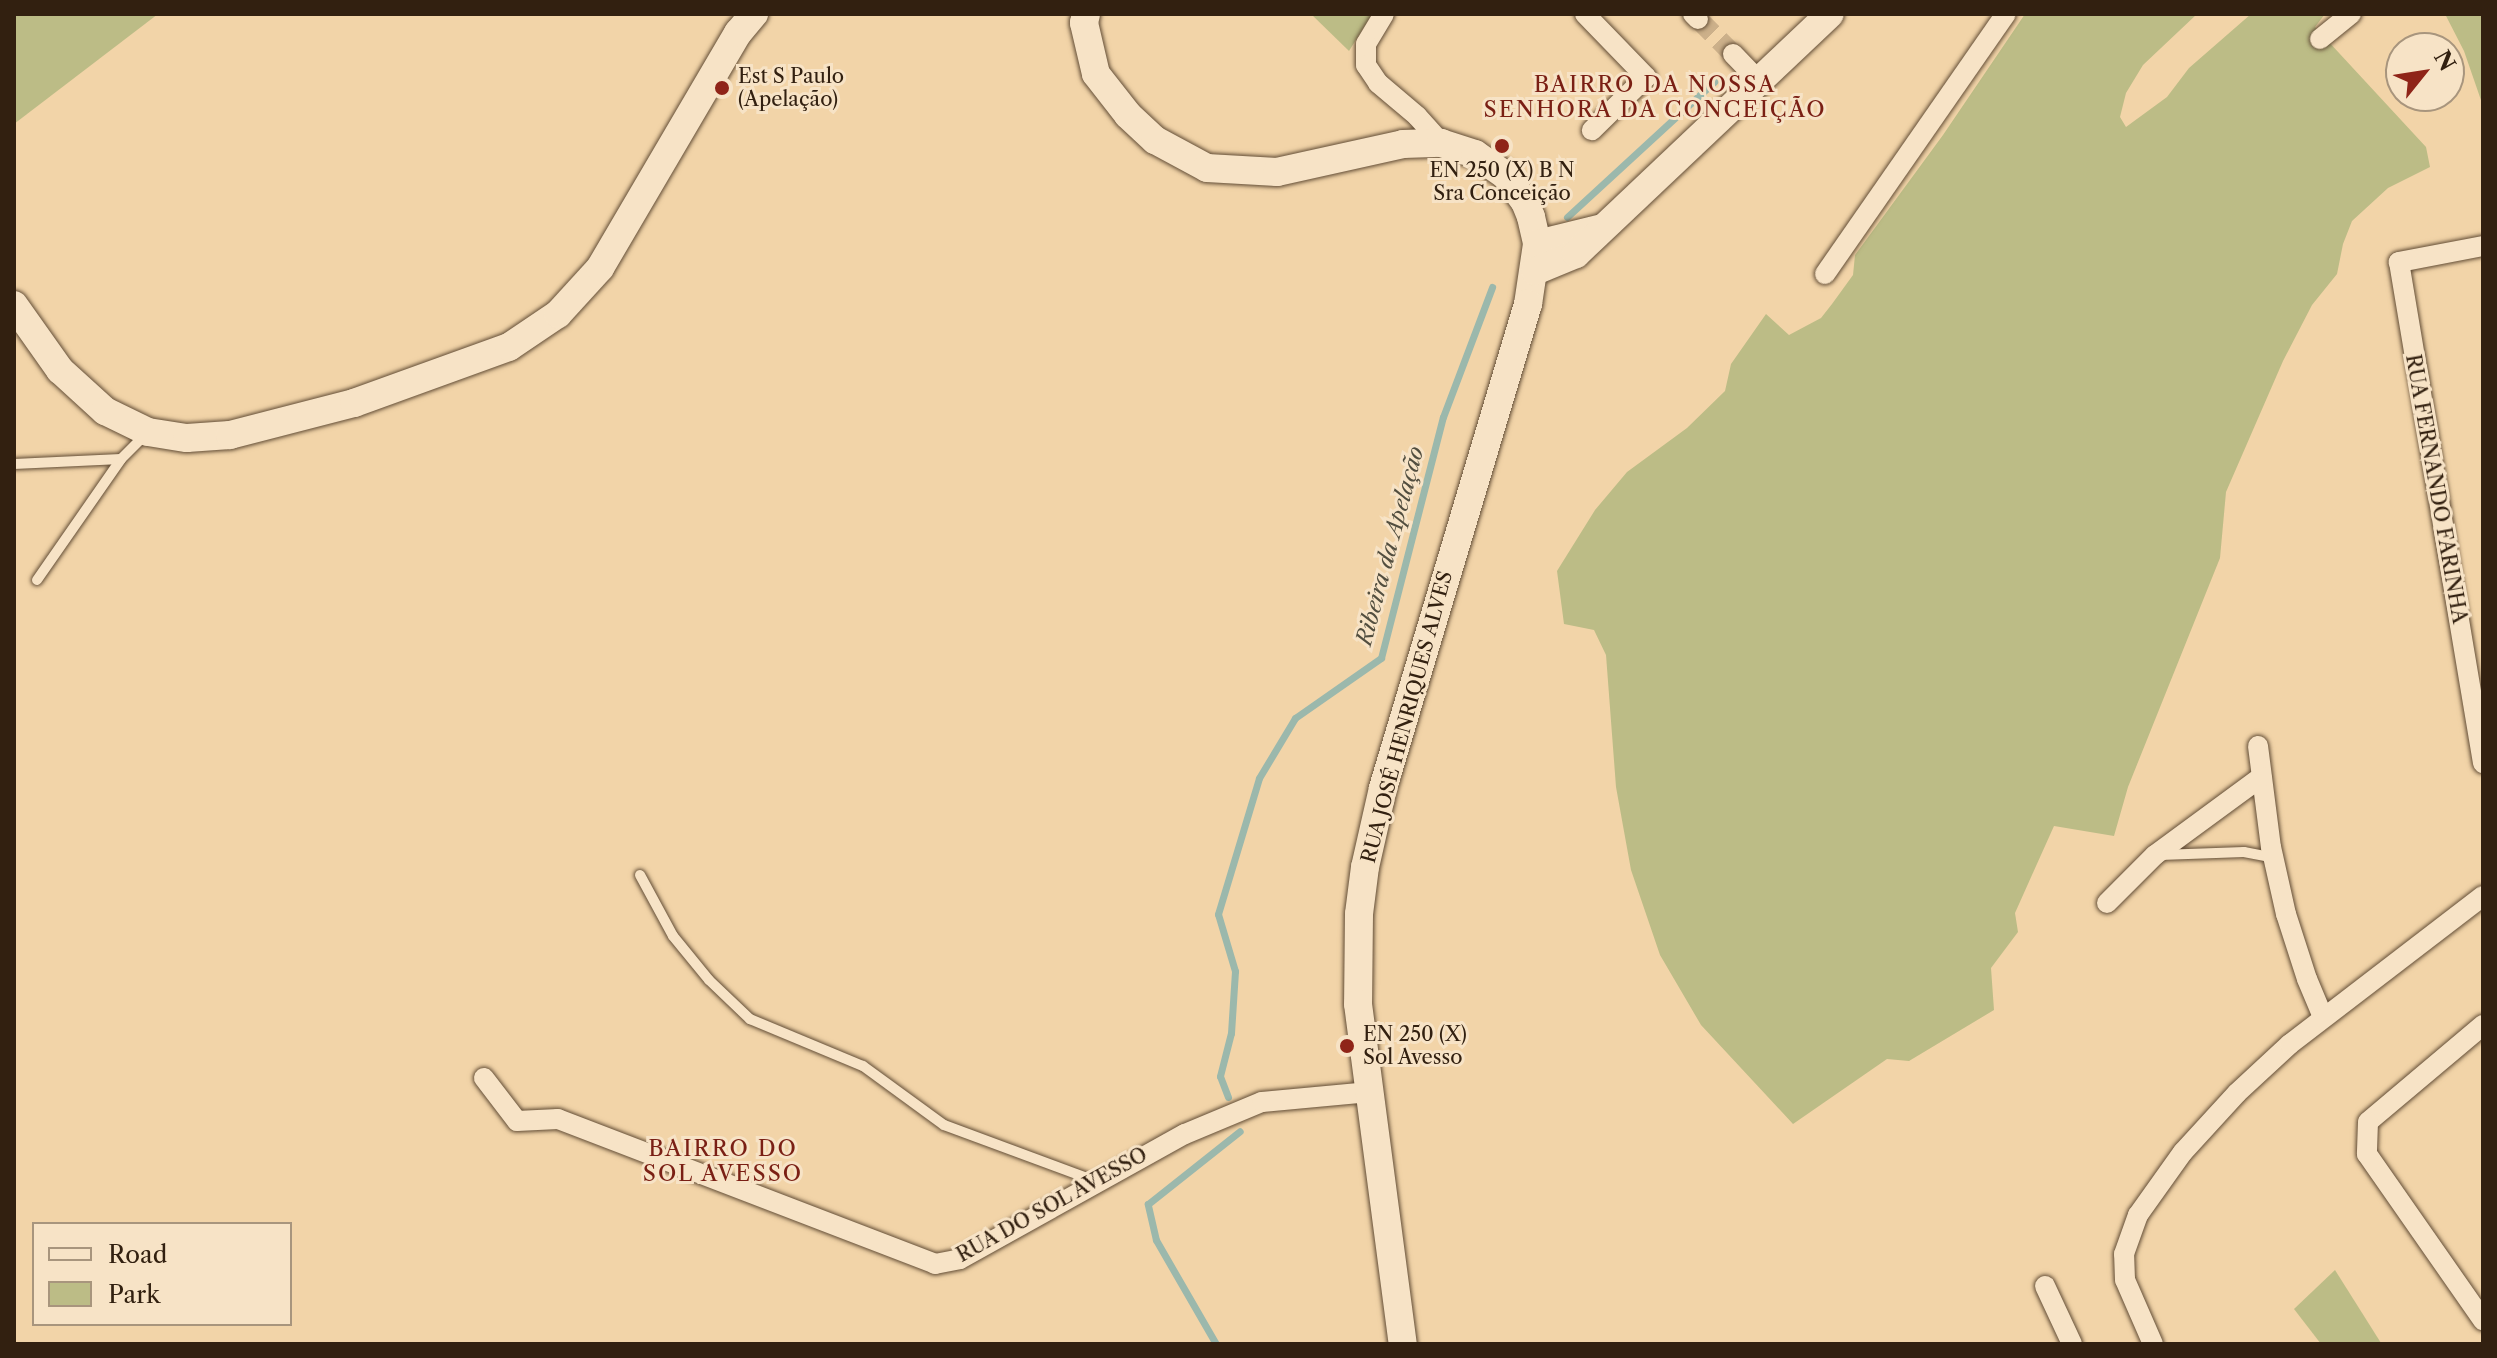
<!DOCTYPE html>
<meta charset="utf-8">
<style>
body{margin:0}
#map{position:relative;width:2497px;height:1358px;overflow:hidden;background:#f2d4a8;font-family:"Libre Caslon Text",serif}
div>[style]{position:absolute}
.green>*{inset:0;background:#bcbc86}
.stream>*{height:7px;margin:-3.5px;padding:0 3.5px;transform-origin:3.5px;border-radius:3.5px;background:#9bb8ac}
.street-tunnel>*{height:20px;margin-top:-10px;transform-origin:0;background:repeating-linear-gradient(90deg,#ccb08a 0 20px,transparent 0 30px)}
.roads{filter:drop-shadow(0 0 2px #624d36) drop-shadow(0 0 2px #624d36)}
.lane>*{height:10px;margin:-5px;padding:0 5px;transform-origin:5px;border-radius:5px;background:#f7e3c6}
.street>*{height:20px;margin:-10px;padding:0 10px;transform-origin:10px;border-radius:10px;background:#f7e3c6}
.secondary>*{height:28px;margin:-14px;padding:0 14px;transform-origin:14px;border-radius:14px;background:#f7e3c6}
.dots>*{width:22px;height:22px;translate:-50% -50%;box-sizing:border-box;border:4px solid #f7e3c6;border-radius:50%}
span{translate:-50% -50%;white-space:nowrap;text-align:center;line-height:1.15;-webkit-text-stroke:6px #f7e3c6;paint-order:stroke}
.poi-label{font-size:20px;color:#322010}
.left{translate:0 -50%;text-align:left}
.street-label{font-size:20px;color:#322010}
.neighbourhood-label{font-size:22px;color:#7a1f14;letter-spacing:2px}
.water-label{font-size:22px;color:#524e3f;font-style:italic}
.frame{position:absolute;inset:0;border:16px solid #322010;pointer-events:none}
.legend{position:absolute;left:32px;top:1222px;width:260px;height:104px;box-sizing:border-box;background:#f7e3c6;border:2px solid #a8957d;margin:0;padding:10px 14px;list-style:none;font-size:24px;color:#322010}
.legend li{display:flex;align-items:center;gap:16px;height:40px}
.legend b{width:40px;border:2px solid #a8957d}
.north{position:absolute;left:2385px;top:32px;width:80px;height:80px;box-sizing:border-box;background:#f7e3c6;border:2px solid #a8957d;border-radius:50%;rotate:60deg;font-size:22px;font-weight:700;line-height:32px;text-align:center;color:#322010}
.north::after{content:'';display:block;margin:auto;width:28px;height:36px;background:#8f2418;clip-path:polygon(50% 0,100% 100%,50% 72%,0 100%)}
</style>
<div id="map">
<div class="green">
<div style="clip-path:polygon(14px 14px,158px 14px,14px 124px)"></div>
<div style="clip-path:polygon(1311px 14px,1372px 14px,1349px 51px)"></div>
<div style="clip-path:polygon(2025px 14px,2197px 14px,2143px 65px,2126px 93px,2120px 117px,2126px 127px,2167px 97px,2189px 68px,2251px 14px,2325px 14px,2315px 27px,2426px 147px,2430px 167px,2388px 188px,2352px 221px,2343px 244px,2337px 274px,2312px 305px,2283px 361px,2226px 492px,2220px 558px,2128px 787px,2114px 836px,2054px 826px,2015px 913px,2018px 932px,1991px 968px,1994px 1010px,1909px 1061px,1887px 1059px,1793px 1124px,1701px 1025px,1660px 955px,1631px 870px,1616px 787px,1606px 655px,1594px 630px,1564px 624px,1557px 571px,1595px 510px,1627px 472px,1687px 428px,1725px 391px,1731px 364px,1766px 314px,1789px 335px,1821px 318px,1832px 304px,1853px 275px,1855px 255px,1943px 135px)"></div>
<div style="clip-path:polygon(2445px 14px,2483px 14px,2483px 106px,2464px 51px)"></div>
<div style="clip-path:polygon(2335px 1270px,2381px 1343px,2381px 1344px,2321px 1344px,2294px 1309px)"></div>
</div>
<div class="stream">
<div style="left:1567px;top:217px;width:200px;rotate:-42.6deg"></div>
<div style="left:1228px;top:1097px;width:22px;rotate:-111deg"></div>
<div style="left:1220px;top:1076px;width:44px;rotate:-75.7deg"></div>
<div style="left:1231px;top:1033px;width:62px;rotate:-86.3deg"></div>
<div style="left:1235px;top:971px;width:59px;rotate:-106.6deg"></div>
<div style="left:1218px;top:914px;width:142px;rotate:-73.2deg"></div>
<div style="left:1259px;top:778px;width:70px;rotate:-59deg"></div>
<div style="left:1295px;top:718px;width:105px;rotate:-34.9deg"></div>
<div style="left:1381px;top:658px;width:249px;rotate:-75.6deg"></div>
<div style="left:1443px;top:417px;width:139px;rotate:-69.3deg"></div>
<div style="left:1216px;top:1344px;width:120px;rotate:-120deg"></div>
<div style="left:1156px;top:1240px;width:37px;rotate:-103deg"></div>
<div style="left:1148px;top:1204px;width:117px;rotate:-38.4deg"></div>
</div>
<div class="street-tunnel">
<div style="left:1698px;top:19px;width:49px;rotate:45deg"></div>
</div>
<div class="roads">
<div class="lane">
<div style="left:14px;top:464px;width:107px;rotate:-2.7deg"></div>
<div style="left:37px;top:580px;width:147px;rotate:-55.2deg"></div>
<div style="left:121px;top:459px;width:35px;rotate:-45deg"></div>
<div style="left:2160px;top:855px;width:84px;rotate:-2deg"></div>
<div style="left:2244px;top:852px;width:31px;rotate:11deg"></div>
<div style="left:640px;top:875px;width:69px;rotate:61.6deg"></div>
<div style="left:673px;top:936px;width:57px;rotate:50.7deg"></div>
<div style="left:709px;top:980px;width:57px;rotate:43.6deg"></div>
<div style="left:750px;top:1019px;width:122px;rotate:22.6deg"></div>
<div style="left:863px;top:1066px;width:100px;rotate:36.1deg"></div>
<div style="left:944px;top:1125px;width:161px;rotate:20.3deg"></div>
</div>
<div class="street">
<div style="left:1384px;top:14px;width:35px;rotate:121deg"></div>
<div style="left:1366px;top:44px;width:21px;rotate:90deg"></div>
<div style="left:1366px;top:65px;width:22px;rotate:56deg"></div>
<div style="left:1378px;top:83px;width:51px;rotate:40.2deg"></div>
<div style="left:1417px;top:116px;width:36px;rotate:48deg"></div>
<div style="left:1585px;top:14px;width:88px;rotate:45.9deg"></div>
<div style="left:1646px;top:77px;width:76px;rotate:135.5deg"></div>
<div style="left:1693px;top:14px;width:7px;rotate:45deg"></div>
<div style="left:2320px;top:39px;width:40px;rotate:-39deg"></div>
<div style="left:1733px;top:54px;width:36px;rotate:46deg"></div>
<div style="left:2483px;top:246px;width:86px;rotate:169.2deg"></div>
<div style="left:2399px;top:262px;width:508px;rotate:80.48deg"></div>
<div style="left:1825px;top:274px;width:317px;rotate:-55.2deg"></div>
<div style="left:2258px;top:746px;width:102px;rotate:82.7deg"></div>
<div style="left:2271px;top:847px;width:69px;rotate:77.4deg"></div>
<div style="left:2286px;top:914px;width:68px;rotate:72.1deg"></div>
<div style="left:2307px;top:979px;width:41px;rotate:67.2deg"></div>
<div style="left:2107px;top:903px;width:68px;rotate:-45deg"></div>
<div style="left:2155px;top:855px;width:132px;rotate:-36.3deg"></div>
<div style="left:2483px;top:1025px;width:150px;rotate:139.9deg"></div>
<div style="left:2368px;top:1122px;width:32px;rotate:92deg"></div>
<div style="left:2367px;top:1154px;width:203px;rotate:55.1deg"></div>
<div style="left:484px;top:1078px;width:54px;rotate:52.5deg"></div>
<div style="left:517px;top:1121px;width:41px;rotate:-2.8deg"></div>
<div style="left:558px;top:1119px;width:404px;rotate:21deg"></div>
<div style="left:935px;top:1264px;width:25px;rotate:-11deg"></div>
<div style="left:960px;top:1259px;width:257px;rotate:-29.1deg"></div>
<div style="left:1185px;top:1134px;width:83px;rotate:-22.6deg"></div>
<div style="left:1262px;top:1102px;width:108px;rotate:-5.3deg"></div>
<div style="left:2045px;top:1286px;width:64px;rotate:65deg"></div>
<div style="left:2153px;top:1344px;width:70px;rotate:-113.6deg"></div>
<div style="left:2125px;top:1280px;width:26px;rotate:-92deg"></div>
<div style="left:2124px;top:1254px;width:41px;rotate:-70.3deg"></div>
<div style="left:2138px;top:1215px;width:77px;rotate:-54.5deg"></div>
<div style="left:2183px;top:1152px;width:80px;rotate:-47.5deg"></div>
<div style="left:2237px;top:1093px;width:72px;rotate:-42.8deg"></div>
<div style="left:2290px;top:1044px;width:243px;rotate:-37.5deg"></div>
</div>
<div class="secondary">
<div style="left:1086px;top:14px;width:9px;rotate:103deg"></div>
<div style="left:1084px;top:23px;width:52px;rotate:76.8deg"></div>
<div style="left:1096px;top:74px;width:52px;rotate:52deg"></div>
<div style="left:1128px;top:115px;width:37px;rotate:43deg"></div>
<div style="left:1155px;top:140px;width:59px;rotate:28.3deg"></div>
<div style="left:1207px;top:168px;width:70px;rotate:3.3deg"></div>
<div style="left:1277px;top:172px;width:129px;rotate:-12.5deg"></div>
<div style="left:1403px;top:144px;width:38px;rotate:-2deg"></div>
<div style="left:1441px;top:143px;width:36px;rotate:18deg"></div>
<div style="left:1475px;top:154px;width:38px;rotate:35deg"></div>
<div style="left:1506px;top:176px;width:32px;rotate:54deg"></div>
<div style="left:1525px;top:202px;width:16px;rotate:68deg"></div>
<div style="left:1531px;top:217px;width:28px;rotate:77deg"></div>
<div style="left:1537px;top:244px;width:61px;rotate:98.5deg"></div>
<div style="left:1528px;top:304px;width:505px;rotate:106.68deg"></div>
<div style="left:1383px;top:788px;width:81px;rotate:102.8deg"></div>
<div style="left:1365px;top:867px;width:47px;rotate:97.3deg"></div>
<div style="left:1359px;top:914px;width:90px;rotate:90.6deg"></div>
<div style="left:1358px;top:1004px;width:343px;rotate:82.5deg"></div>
<div style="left:1537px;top:244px;width:67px;rotate:-13.8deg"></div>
<div style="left:1535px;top:271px;width:44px;rotate:-22.5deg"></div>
<div style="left:1576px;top:254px;width:349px;rotate:-43.4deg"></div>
<div style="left:14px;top:305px;width:80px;rotate:54.7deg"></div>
<div style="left:60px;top:370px;width:61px;rotate:42.3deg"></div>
<div style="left:105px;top:411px;width:48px;rotate:26deg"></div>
<div style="left:148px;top:432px;width:39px;rotate:9deg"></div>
<div style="left:187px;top:438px;width:43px;rotate:-4deg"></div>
<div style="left:230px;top:435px;width:128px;rotate:-14.5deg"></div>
<div style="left:354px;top:403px;width:165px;rotate:-19.9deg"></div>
<div style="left:509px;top:347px;width:59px;rotate:-34deg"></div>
<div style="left:558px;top:314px;width:62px;rotate:-47.6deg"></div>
<div style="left:600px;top:268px;width:273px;rotate:-59.6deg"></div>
<div style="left:738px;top:33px;width:25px;rotate:-50deg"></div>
</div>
</div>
<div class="dots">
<div style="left:722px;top:88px;background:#8f2418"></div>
<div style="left:1502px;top:146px;background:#8f2418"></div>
<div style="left:1347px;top:1046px;background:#8f2418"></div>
</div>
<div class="poi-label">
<span class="left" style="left:738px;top:88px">Est S Paulo<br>(Apelação)</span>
<span style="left:1502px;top:182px">EN 250 (X) B N<br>Sra Conceição</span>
<span class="left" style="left:1363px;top:1046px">EN 250 (X)<br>Sol Avesso</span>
</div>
<div class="street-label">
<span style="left:2436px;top:489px;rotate:80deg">RUA FERNANDO FARINHA</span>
<span style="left:1407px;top:717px;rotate:-75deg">RUA JOSÉ HENRIQUES ALVES</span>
<span style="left:1052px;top:1205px;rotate:-29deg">RUA DO SOL AVESSO</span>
</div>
<div class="neighbourhood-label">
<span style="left:1655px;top:97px">BAIRRO DA NOSSA<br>SENHORA DA CONCEIÇÃO</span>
<span style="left:723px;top:1161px">BAIRRO DO<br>SOL AVESSO</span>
</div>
<div class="water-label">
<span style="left:1390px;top:546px;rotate:-75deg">Ribeira da Apelação</span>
</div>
<div class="frame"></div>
<ul class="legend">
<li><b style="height:10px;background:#f7e3c6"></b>Road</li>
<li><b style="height:22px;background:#bcbc86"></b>Park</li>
</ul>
<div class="north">N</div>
</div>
